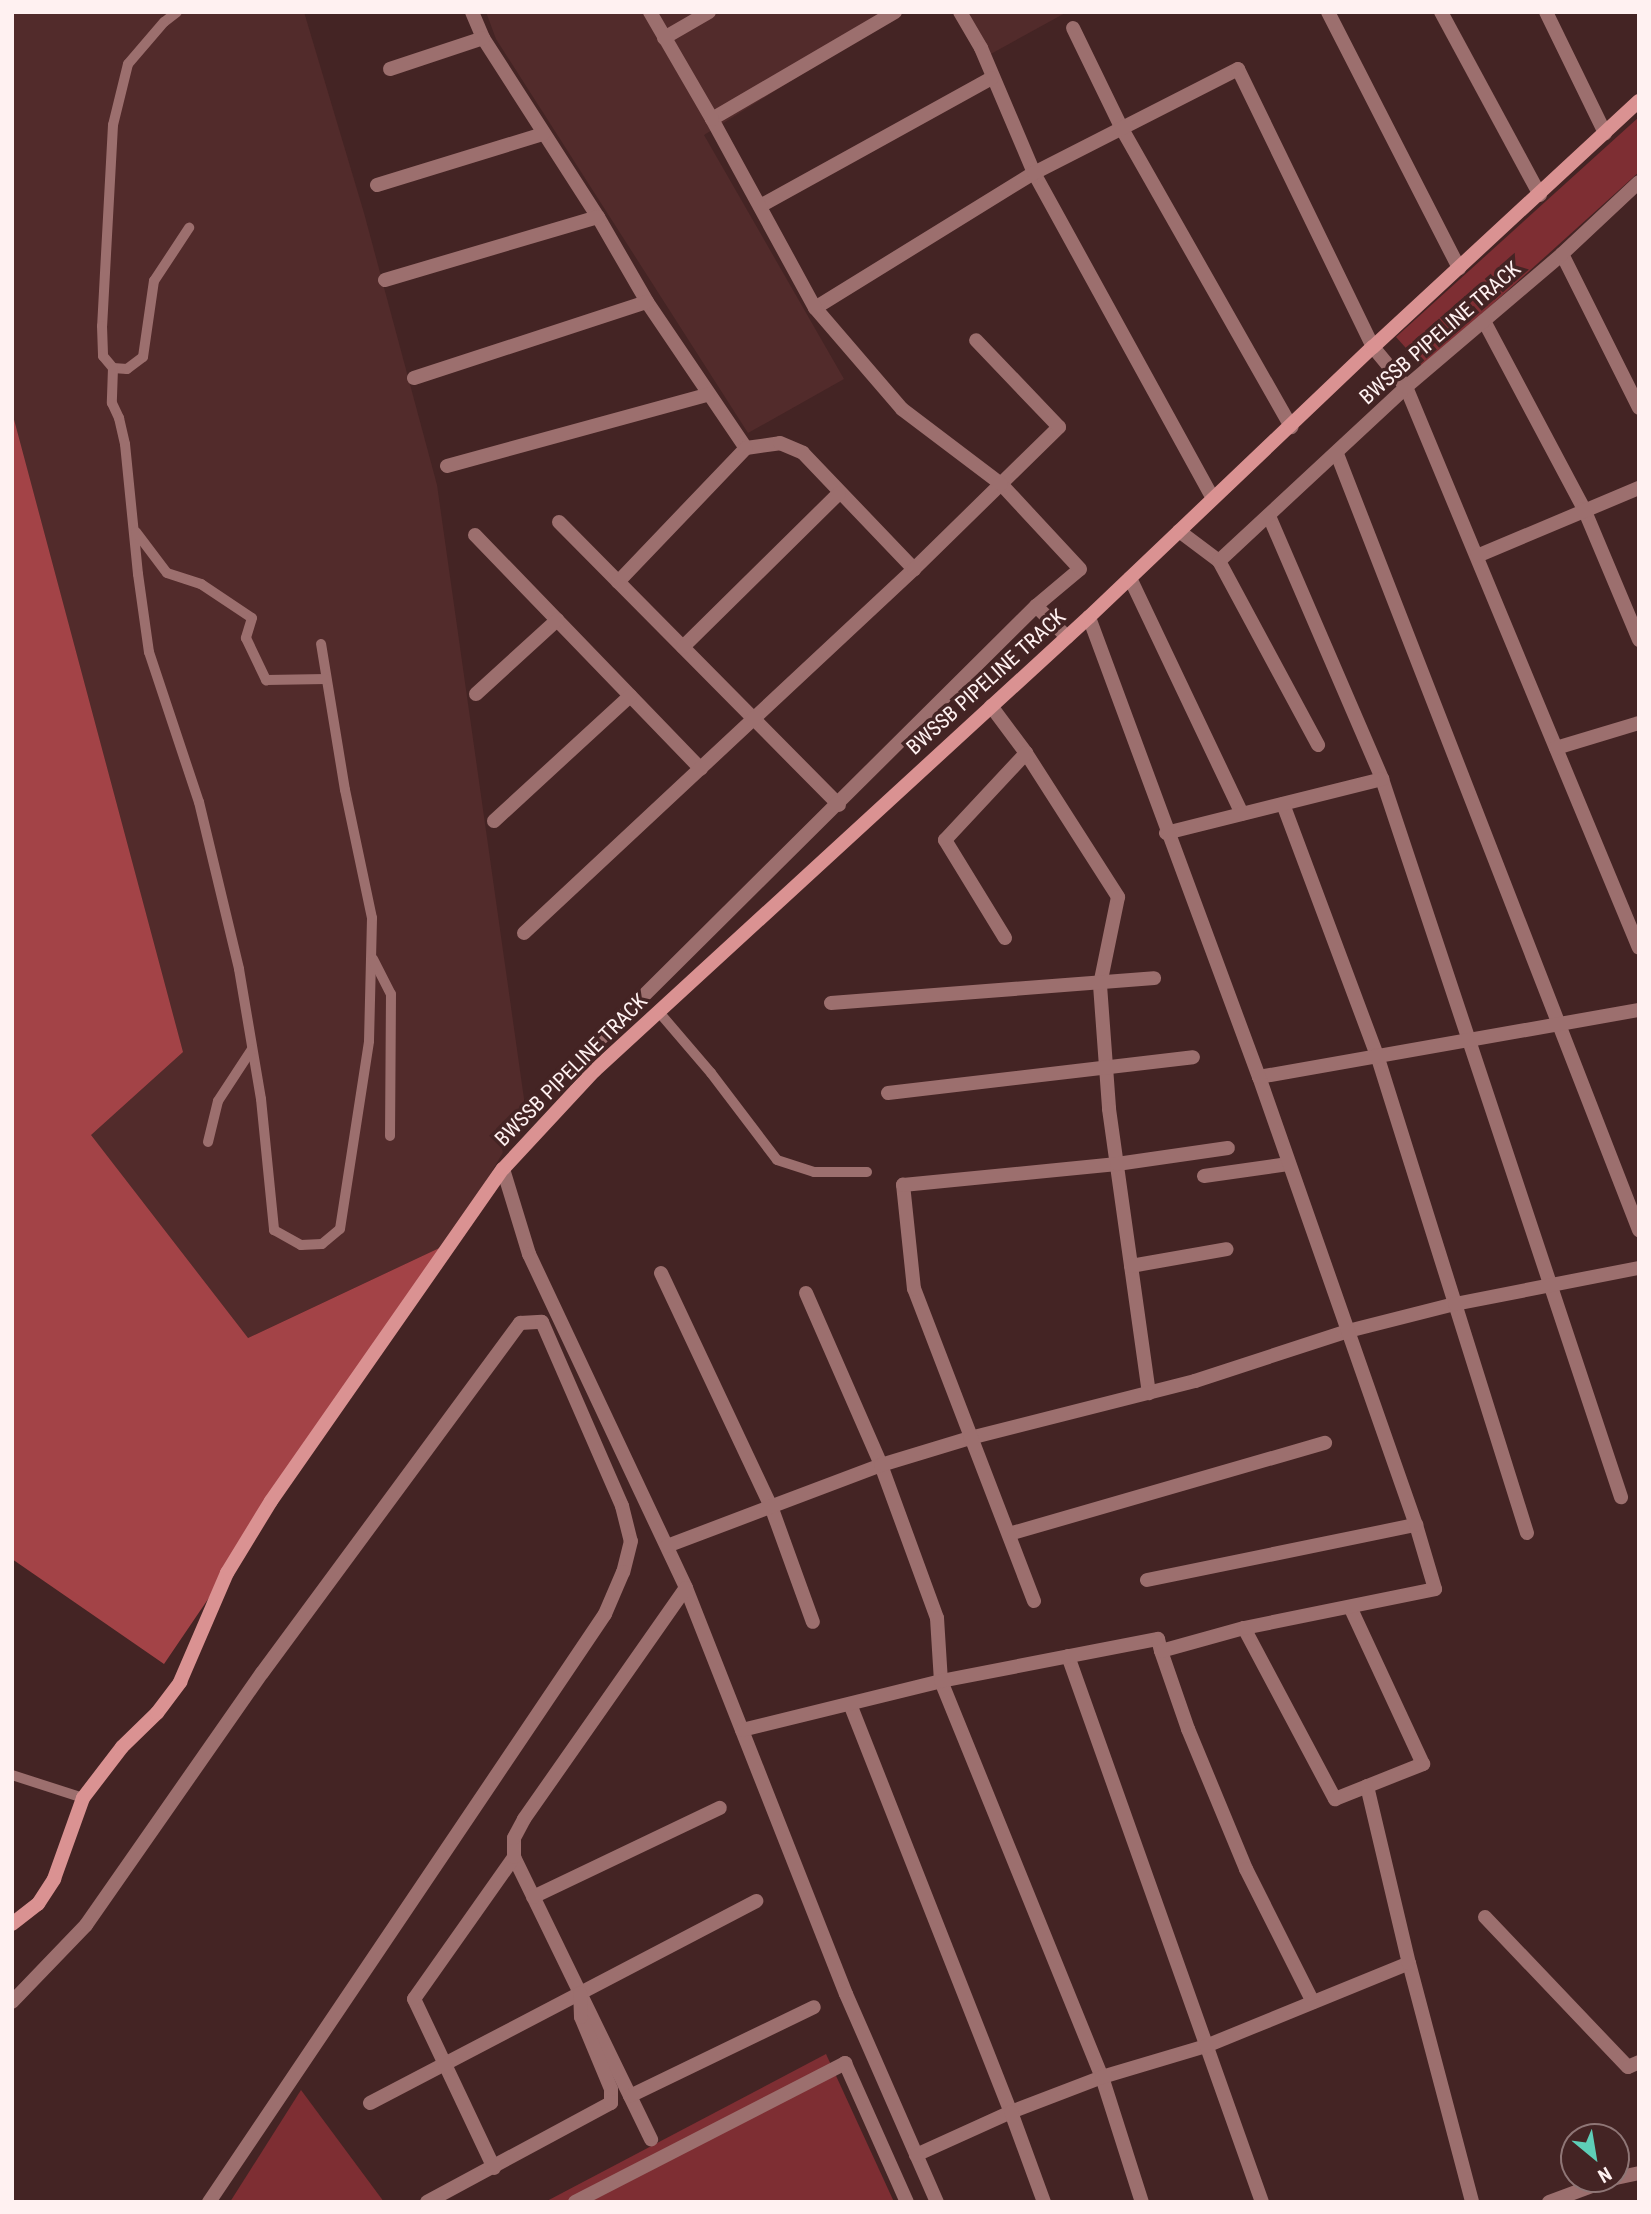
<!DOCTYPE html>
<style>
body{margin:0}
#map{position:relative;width:1651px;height:2214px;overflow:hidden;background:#442424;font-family:"Roboto Condensed",sans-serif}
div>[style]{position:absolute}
.built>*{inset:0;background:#522b2b}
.green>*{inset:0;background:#7e2e33}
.forest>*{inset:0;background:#a34347}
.lane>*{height:10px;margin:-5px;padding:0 5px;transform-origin:5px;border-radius:5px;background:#9c6f6e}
.street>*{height:14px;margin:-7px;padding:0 7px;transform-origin:7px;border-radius:7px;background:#9c6f6e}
.secondary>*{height:14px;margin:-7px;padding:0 7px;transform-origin:7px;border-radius:7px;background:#da9292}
span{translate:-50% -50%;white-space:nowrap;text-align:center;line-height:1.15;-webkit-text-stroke:7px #442424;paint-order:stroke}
.street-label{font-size:21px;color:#fff1f1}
.frame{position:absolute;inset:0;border:14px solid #fff1f1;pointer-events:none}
.north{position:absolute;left:1560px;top:2123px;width:70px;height:70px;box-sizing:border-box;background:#442424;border:2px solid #8f7676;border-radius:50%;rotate:150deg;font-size:19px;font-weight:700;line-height:28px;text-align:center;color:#fff1f1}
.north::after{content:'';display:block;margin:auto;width:24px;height:32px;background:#5eceb8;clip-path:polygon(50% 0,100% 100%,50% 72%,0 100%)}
</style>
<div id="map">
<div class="built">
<div style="clip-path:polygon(12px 12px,304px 12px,364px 213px,437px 485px,526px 1113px,450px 1243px,12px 1449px)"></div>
<div style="clip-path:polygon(486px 12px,902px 12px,704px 135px,844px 379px,748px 433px,496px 39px)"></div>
<div style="clip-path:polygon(967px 12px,1067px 12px,989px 55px)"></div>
</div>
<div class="green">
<div style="clip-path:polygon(1639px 117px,1639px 172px,1423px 367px,1396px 337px)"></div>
<div style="clip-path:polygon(826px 2054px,894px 2202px,545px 2202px)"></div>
<div style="clip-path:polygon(301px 2090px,384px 2202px,230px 2202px)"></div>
</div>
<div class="forest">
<div style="clip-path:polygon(12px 412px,183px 1052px,91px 1135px,248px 1338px,450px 1243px,164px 1664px,12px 1559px)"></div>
</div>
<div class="lane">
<div style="left:177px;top:12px;width:16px;rotate:142deg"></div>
<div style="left:164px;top:22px;width:55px;rotate:130.6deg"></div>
<div style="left:128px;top:64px;width:63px;rotate:103.8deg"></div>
<div style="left:113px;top:125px;width:201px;rotate:93.1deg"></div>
<div style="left:102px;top:326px;width:30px;rotate:88deg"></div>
<div style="left:103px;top:356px;width:16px;rotate:50deg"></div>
<div style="left:113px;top:368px;width:14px;rotate:4deg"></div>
<div style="left:127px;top:369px;width:20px;rotate:-37deg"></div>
<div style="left:143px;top:357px;width:77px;rotate:-81.8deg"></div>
<div style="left:154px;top:281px;width:64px;rotate:-56.6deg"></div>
<div style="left:113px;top:368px;width:35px;rotate:92deg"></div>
<div style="left:112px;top:403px;width:17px;rotate:65deg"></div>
<div style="left:119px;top:418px;width:27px;rotate:77deg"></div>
<div style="left:125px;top:444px;width:131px;rotate:84.3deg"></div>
<div style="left:138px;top:574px;width:79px;rotate:82deg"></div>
<div style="left:149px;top:652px;width:158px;rotate:71.6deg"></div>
<div style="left:199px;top:802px;width:172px;rotate:76.5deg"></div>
<div style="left:239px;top:969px;width:132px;rotate:80.4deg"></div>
<div style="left:261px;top:1099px;width:132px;rotate:84.3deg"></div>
<div style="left:274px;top:1230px;width:31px;rotate:29deg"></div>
<div style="left:301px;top:1245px;width:21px;rotate:-3deg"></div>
<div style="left:322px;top:1244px;width:23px;rotate:-40deg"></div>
<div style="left:340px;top:1229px;width:190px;rotate:-81.2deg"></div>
<div style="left:369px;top:1041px;width:123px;rotate:-88.6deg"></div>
<div style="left:372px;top:918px;width:131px;rotate:-101.9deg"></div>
<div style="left:345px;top:790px;width:148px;rotate:-99.3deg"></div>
<div style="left:136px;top:532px;width:51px;rotate:52.9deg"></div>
<div style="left:167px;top:573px;width:36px;rotate:18deg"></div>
<div style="left:201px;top:584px;width:61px;rotate:33.7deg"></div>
<div style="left:252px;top:618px;width:21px;rotate:107deg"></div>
<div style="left:246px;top:638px;width:47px;rotate:64.5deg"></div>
<div style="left:266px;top:680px;width:60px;rotate:-1deg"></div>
<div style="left:373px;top:959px;width:39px;rotate:63deg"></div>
<div style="left:391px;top:994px;width:142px;rotate:90.4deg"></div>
<div style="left:658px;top:1011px;width:82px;rotate:49.5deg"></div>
<div style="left:711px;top:1073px;width:109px;rotate:52.8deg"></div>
<div style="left:777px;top:1160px;width:39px;rotate:18deg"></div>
<div style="left:814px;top:1172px;width:53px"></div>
<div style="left:208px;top:1142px;width:42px;rotate:-76.3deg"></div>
<div style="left:218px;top:1101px;width:62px;rotate:-56.8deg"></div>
<div style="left:12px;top:1775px;width:75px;rotate:17.9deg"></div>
</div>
<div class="street">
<div style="left:472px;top:12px;width:28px;rotate:67deg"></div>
<div style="left:483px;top:38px;width:213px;rotate:57.3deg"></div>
<div style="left:598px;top:217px;width:98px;rotate:60deg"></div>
<div style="left:647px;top:302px;width:176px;rotate:55.9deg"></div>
<div style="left:746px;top:448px;width:34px;rotate:-8deg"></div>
<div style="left:780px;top:443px;width:25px;rotate:23deg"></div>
<div style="left:803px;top:453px;width:161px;rotate:46.3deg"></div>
<div style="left:960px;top:12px;width:42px;rotate:59.7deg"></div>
<div style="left:981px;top:48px;width:136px;rotate:67deg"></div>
<div style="left:1034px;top:173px;width:371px;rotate:61.2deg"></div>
<div style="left:1328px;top:12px;width:288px;rotate:62.9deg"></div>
<div style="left:1441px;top:12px;width:208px;rotate:61.6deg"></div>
<div style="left:1546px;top:12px;width:135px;rotate:64deg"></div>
<div style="left:1073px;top:28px;width:112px;rotate:64.1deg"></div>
<div style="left:1122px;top:129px;width:343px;rotate:60.4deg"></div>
<div style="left:664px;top:38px;width:52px;rotate:-30deg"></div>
<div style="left:390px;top:69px;width:98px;rotate:-18.4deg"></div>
<div style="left:712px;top:119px;width:212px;rotate:-30.3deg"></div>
<div style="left:377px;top:185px;width:174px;rotate:-17.1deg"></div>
<div style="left:760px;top:206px;width:265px;rotate:-28.9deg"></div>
<div style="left:1562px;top:254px;width:172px;rotate:63.4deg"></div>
<div style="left:385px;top:280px;width:222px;rotate:-16.5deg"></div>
<div style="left:815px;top:308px;width:257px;rotate:-31.7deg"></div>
<div style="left:1034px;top:173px;width:229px;rotate:-27deg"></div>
<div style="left:1238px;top:69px;width:309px;rotate:64.1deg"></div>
<div style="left:1373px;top:347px;width:52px;rotate:50.5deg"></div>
<div style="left:1406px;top:387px;width:607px;rotate:67.45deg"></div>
<div style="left:1484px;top:321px;width:213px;rotate:62deg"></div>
<div style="left:1584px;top:509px;width:142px;rotate:67.2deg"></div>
<div style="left:414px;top:378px;width:245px;rotate:-18.1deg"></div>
<div style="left:1337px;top:454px;width:833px;rotate:68.74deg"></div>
<div style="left:447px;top:466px;width:270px;rotate:-15.3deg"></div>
<div style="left:1269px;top:516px;width:286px;rotate:66.7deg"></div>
<div style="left:1382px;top:779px;width:757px;rotate:71.59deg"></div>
<div style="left:559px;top:522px;width:398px;rotate:45.3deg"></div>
<div style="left:1179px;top:531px;width:50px;rotate:36.9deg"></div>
<div style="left:1219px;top:561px;width:209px;rotate:61.7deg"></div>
<div style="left:475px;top:535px;width:325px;rotate:46deg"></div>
<div style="left:1477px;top:556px;width:176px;rotate:-22.8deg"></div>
<div style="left:1219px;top:561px;width:255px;rotate:-42.9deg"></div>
<div style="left:1406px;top:387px;width:205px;rotate:-40.4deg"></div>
<div style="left:1562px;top:254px;width:105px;rotate:-43.1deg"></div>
<div style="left:1130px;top:578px;width:261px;rotate:64.6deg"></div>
<div style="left:618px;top:582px;width:185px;rotate:-46.3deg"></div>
<div style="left:1036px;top:606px;width:44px;rotate:45deg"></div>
<div style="left:683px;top:647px;width:219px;rotate:-44.6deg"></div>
<div style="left:476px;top:694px;width:110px;rotate:-42.4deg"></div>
<div style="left:991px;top:706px;width:59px;rotate:53.3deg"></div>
<div style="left:1026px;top:753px;width:171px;rotate:57.4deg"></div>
<div style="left:1118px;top:897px;width:90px;rotate:101.6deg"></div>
<div style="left:1100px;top:985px;width:124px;rotate:85.8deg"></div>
<div style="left:1109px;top:1109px;width:287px;rotate:82deg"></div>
<div style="left:1556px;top:748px;width:87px;rotate:-16.8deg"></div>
<div style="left:1283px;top:804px;width:268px;rotate:69.5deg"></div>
<div style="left:1377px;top:1055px;width:501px;rotate:72.58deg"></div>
<div style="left:494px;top:821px;width:185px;rotate:-42.6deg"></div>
<div style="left:1166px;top:833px;width:223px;rotate:-14deg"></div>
<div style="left:524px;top:933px;width:533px;rotate:-43.03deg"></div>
<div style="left:914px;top:569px;width:203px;rotate:-44.4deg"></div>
<div style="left:1059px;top:427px;width:120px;rotate:-133.7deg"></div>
<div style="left:1005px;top:938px;width:115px;rotate:-121.5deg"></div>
<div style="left:945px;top:840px;width:119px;rotate:-47deg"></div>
<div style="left:831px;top:1003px;width:324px;rotate:-4.4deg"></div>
<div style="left:583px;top:1056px;width:639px;rotate:-44.81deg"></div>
<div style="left:1036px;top:606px;width:57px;rotate:-40.1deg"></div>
<div style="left:1080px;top:569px;width:116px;rotate:-132.9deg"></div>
<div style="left:1001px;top:484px;width:124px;rotate:-142.9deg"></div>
<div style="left:902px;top:409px;width:133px;rotate:-130.7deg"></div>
<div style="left:815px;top:308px;width:215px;rotate:-118.6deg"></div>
<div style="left:712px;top:119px;width:124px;rotate:-120.1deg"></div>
<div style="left:1259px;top:1077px;width:386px;rotate:-10deg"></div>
<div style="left:888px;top:1093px;width:307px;rotate:-6.7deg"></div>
<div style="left:503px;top:1169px;width:89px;rotate:73deg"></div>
<div style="left:529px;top:1254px;width:369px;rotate:64.8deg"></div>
<div style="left:686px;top:1588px;width:436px;rotate:68.5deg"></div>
<div style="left:846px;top:1994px;width:227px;rotate:66.4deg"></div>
<div style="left:1204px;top:1176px;width:85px;rotate:-8.1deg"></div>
<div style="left:1131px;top:1266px;width:97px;rotate:-10deg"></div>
<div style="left:661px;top:1273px;width:261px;rotate:64.8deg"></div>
<div style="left:772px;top:1509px;width:120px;rotate:70.1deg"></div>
<div style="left:806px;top:1293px;width:188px;rotate:66.4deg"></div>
<div style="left:881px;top:1465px;width:163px;rotate:69.9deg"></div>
<div style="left:937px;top:1618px;width:63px;rotate:86.4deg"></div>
<div style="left:941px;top:1681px;width:427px;rotate:67.9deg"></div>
<div style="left:1102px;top:2077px;width:131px;rotate:72.3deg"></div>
<div style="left:1009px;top:1534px;width:329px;rotate:-16.1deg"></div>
<div style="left:667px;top:1546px;width:229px;rotate:-20.7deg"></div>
<div style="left:881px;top:1465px;width:93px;rotate:-16.9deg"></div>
<div style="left:970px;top:1438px;width:232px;rotate:-14.2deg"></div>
<div style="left:1195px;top:1381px;width:161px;rotate:-18.1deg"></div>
<div style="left:1348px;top:1331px;width:110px;rotate:-14.2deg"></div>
<div style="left:1455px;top:1304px;width:187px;rotate:-11.1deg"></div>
<div style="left:1147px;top:1580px;width:275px;rotate:-11.6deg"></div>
<div style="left:1034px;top:1601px;width:334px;rotate:-111deg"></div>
<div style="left:914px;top:1289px;width:105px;rotate:-96deg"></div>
<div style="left:903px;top:1185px;width:215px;rotate:-5.6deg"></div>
<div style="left:1117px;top:1164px;width:112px;rotate:-8.2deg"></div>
<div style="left:1244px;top:1628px;width:194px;rotate:62deg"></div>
<div style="left:1335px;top:1799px;width:95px;rotate:-21.7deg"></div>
<div style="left:1423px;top:1764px;width:173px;rotate:-114.9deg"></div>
<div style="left:1161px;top:1651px;width:83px;rotate:70.9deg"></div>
<div style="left:1188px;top:1729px;width:152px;rotate:67.5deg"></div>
<div style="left:1246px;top:1869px;width:149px;rotate:63.3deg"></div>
<div style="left:1068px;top:1656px;width:579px;rotate:70.44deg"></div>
<div style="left:850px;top:1704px;width:439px;rotate:68.5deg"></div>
<div style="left:1011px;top:2112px;width:97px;rotate:-21deg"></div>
<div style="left:1102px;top:2077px;width:109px;rotate:-16.6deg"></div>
<div style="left:1206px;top:2046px;width:219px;rotate:-22.2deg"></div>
<div style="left:1409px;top:1963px;width:247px;rotate:75.2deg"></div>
<div style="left:742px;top:1730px;width:205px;rotate:-13.8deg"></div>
<div style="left:941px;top:1681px;width:221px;rotate:-11deg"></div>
<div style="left:1158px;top:1639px;width:12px;rotate:76deg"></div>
<div style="left:1161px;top:1651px;width:86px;rotate:-15.5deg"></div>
<div style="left:1244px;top:1628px;width:195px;rotate:-11.5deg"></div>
<div style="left:1435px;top:1589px;width:67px;rotate:-106.5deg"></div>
<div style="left:1416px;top:1525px;width:475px;rotate:-109.3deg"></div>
<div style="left:1259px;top:1077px;width:490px;rotate:-110.3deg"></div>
<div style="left:1367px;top:1786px;width:182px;rotate:76.7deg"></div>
<div style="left:514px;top:1857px;width:314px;rotate:64.1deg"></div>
<div style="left:533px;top:1897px;width:207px;rotate:-25.5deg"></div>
<div style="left:1485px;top:1917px;width:207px;rotate:46.4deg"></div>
<div style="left:1628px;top:2067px;width:12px;rotate:-24deg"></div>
<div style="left:12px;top:2002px;width:107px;rotate:-46.1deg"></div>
<div style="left:86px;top:1925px;width:307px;rotate:-55.1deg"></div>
<div style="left:262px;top:1673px;width:435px;rotate:-53.6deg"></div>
<div style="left:520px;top:1323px;width:22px;rotate:-3deg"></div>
<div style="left:542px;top:1322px;width:201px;rotate:66.5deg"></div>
<div style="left:622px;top:1506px;width:36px;rotate:76deg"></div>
<div style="left:631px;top:1541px;width:32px;rotate:104deg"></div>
<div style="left:623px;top:1572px;width:46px;rotate:113.2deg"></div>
<div style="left:605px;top:1614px;width:709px;rotate:123.96deg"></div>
<div style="left:630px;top:2096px;width:204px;rotate:-25.8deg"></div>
<div style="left:370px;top:2103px;width:436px;rotate:-27.6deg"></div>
<div style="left:916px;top:2155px;width:104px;rotate:-24.4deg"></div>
<div style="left:1011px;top:2112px;width:96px;rotate:69.9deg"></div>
<div style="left:494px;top:2168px;width:187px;rotate:-115.3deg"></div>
<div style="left:414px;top:1999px;width:174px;rotate:-54.8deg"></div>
<div style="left:514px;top:1857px;width:19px;rotate:-90deg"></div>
<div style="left:514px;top:1838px;width:21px;rotate:-62deg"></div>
<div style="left:524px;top:1819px;width:282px;rotate:-55deg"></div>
<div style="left:1616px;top:2178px;width:24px;rotate:-12deg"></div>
<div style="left:427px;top:2202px;width:209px;rotate:-28.3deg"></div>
<div style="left:611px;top:2103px;width:14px;rotate:-90deg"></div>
<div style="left:611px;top:2089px;width:78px;rotate:-112.6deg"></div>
<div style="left:581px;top:2017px;width:24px;rotate:-92deg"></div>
<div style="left:575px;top:2202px;width:304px;rotate:-27.2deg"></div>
<div style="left:845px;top:2063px;width:152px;rotate:66deg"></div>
<div style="left:1549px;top:2202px;width:66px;rotate:-20.4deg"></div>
</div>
<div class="secondary">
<div style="left:12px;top:1924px;width:33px;rotate:-38deg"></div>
<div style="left:38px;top:1904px;width:30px;rotate:-57deg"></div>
<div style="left:54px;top:1879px;width:86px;rotate:-70.3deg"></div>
<div style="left:83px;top:1798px;width:64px;rotate:-52.6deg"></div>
<div style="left:122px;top:1747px;width:49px;rotate:-44.2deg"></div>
<div style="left:157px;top:1713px;width:39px;rotate:-53deg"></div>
<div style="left:180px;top:1682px;width:119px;rotate:-66.7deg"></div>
<div style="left:227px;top:1573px;width:84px;rotate:-58.6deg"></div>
<div style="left:271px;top:1501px;width:405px;rotate:-55.1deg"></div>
<div style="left:503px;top:1169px;width:134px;rotate:-47.1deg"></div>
<div style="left:594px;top:1071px;width:672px;rotate:-42.53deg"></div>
<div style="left:1089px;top:617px;width:392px;rotate:-43.6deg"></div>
<div style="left:1373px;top:347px;width:362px;rotate:-42.8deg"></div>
</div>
<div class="street-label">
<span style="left:1440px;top:333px;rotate:-41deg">BWSSB PIPELINE TRACK</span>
<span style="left:986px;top:682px;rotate:-42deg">BWSSB PIPELINE TRACK</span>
<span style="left:571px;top:1070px;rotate:-45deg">BWSSB PIPELINE TRACK</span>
</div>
<div class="frame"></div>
<div class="north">N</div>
</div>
